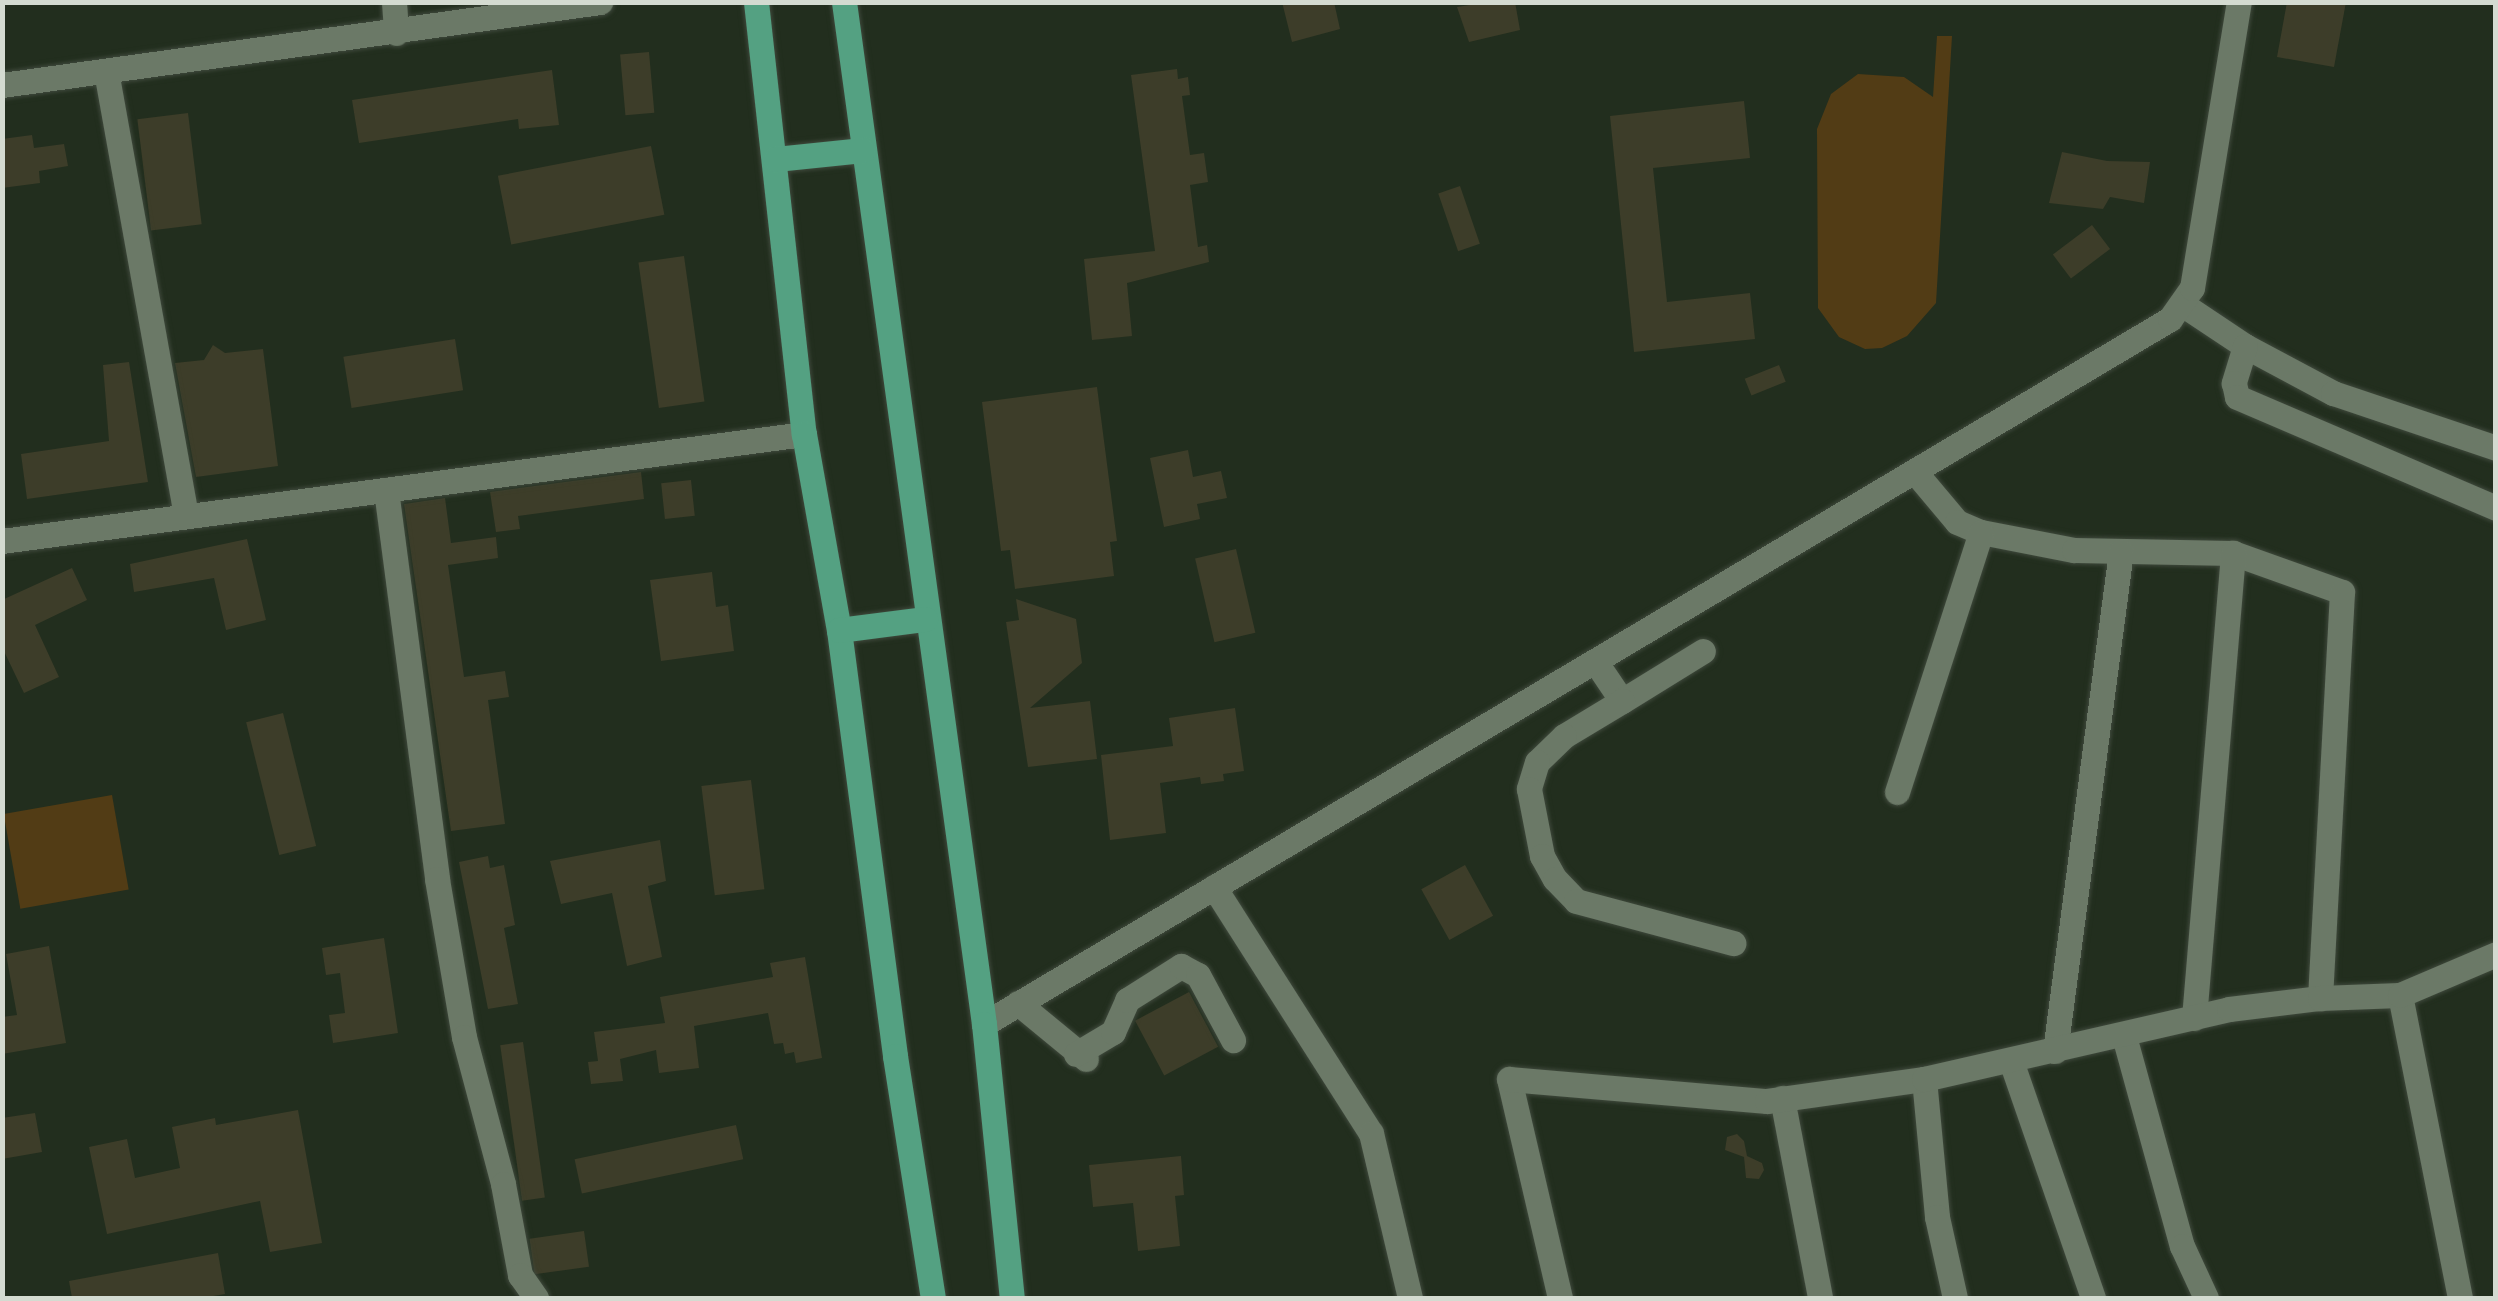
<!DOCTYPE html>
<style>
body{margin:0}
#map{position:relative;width:2498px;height:1301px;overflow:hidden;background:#222e1e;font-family:Lora,serif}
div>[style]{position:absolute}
.green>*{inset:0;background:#523c15;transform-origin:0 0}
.building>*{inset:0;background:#3d3d29;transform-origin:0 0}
.roads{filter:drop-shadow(0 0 2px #3f493c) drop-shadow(0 0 2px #3f493c)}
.minor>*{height:25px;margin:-12.5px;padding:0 12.5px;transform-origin:12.5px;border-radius:12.5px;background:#6b7967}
.major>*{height:25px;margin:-12.5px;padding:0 12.5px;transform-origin:12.5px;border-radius:12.5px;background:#54a182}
span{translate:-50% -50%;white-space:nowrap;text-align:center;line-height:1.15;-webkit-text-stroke:8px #0f140d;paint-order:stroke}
.frame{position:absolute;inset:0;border:5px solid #d4dbd1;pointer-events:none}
</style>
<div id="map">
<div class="green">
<div style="clip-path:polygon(1937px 36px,1952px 36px,1936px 303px,1907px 336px,1882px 348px,1865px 349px,1839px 337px,1818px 308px,1817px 129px,1831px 94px,1858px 74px,1904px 77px,1933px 97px)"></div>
<div style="left:112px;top:795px;width:96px;height:110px;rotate:80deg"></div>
</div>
<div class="building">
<div style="clip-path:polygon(1282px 2px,1334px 2px,1340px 29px,1292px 42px)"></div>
<div style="clip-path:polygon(1489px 2px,1515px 2px,1520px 30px,1469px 42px,1457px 7px)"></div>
<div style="clip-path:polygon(2287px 2px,2346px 2px,2334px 67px,2277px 57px)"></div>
<div style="left:649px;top:52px;width:61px;height:29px;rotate:85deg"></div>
<div style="clip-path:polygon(1177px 69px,1178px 79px,1188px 77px,1190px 95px,1182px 96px,1190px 155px,1204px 153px,1208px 182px,1190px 185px,1198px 247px,1207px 245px,1209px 262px,1127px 283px,1132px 336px,1092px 340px,1084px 259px,1155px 251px,1131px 75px)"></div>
<div style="clip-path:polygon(552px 70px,559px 125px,519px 129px,518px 119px,359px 143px,352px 100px)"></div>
<div style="clip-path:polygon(1744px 101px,1750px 158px,1653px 168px,1667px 302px,1750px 293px,1755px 339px,1634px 352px,1610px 116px)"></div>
<div style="left:188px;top:113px;width:112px;height:51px;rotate:83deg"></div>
<div style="clip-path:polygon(32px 135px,34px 148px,64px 144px,68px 166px,39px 171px,40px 183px,2px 188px,2px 139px)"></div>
<div style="left:651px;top:146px;width:70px;height:156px;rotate:79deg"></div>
<div style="clip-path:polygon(2062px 152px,2107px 161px,2150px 162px,2144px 203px,2110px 197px,2103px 209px,2049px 203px)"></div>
<div style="left:1460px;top:186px;width:61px;height:23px;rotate:71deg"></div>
<div style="left:2092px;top:225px;width:30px;height:49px;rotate:53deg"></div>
<div style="left:684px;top:256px;width:147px;height:46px;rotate:82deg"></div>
<div style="left:455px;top:339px;width:52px;height:113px;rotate:81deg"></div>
<div style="clip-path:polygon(213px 345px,225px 353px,263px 349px,278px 466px,196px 477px,175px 363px,204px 360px)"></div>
<div style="clip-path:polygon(129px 362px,148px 482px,27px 499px,21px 454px,109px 441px,103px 365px)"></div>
<div style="left:1779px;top:365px;width:18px;height:37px;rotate:68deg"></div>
<div style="clip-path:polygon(1097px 387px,1117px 541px,1110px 542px,1114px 576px,1015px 589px,1010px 550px,1001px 551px,982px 402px)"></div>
<div style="clip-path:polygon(1188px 450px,1193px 477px,1221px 471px,1227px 498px,1197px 504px,1200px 519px,1164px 527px,1150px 458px)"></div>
<div style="clip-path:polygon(641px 472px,644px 499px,518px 516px,520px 529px,496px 532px,490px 492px)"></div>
<div style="left:691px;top:480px;width:36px;height:30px;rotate:84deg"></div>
<div style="clip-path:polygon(445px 498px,451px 543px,496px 537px,498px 558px,448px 565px,464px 677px,505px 671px,509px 697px,488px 700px,505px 824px,451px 831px,404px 504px)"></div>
<div style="clip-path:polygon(247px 539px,266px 620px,226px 630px,214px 578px,134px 592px,130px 564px)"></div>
<div style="left:1236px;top:549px;width:86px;height:42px;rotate:77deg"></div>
<div style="clip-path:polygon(72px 568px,87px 600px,35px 625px,59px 677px,24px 693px,2px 647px,2px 600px)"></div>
<div style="clip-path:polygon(712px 572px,716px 607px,728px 605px,734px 651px,661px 661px,650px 580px)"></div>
<div style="clip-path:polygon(1016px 599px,1076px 619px,1082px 663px,1030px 708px,1090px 701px,1097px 759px,1028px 767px,1006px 622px,1019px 620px)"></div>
<div style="clip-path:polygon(1235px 708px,1244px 771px,1223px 774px,1224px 781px,1201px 784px,1200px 777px,1160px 783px,1166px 833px,1110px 840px,1101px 755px,1173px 746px,1169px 718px)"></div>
<div style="left:283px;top:713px;width:137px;height:38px;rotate:76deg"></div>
<div style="left:751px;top:780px;width:110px;height:50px;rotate:83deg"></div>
<div style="clip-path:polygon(660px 840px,666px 881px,648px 886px,662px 957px,627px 966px,612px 893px,561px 904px,550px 861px)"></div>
<div style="clip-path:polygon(488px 856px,490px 868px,504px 865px,515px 925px,504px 928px,518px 1004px,488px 1009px,459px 862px)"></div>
<div style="left:1465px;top:865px;width:58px;height:50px;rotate:61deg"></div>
<div style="clip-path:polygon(384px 938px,398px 1033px,333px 1043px,329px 1015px,345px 1013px,340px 973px,326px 975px,322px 948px)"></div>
<div style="clip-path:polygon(49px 946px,66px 1043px,2px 1054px,2px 1017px,17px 1015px,6px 954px)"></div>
<div style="clip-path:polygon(805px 957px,822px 1058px,796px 1063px,794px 1052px,785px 1054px,783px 1043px,774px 1044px,768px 1013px,694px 1026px,699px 1068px,659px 1073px,656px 1050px,620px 1059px,623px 1081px,591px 1084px,588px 1062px,598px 1061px,594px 1032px,665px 1023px,660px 997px,773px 977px,770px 963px)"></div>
<div style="left:1189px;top:992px;width:62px;height:61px;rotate:62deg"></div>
<div style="left:523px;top:1042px;width:157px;height:23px;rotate:82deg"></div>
<div style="clip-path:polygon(298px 1110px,322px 1243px,270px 1252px,260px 1201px,107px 1234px,89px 1147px,127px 1139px,135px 1178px,180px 1168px,172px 1127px,215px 1118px,216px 1125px)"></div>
<div style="clip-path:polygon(35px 1113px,42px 1152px,2px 1159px,2px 1118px)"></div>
<div style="left:736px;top:1125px;width:35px;height:165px;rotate:78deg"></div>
<div style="clip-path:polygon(1737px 1134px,1744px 1141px,1747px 1156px,1762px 1163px,1764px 1170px,1759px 1179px,1746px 1178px,1744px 1157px,1725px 1150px,1727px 1137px)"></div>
<div style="clip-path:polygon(1181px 1156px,1184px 1195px,1175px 1196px,1180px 1246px,1138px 1251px,1133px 1203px,1093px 1207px,1089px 1165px)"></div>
<div style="left:584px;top:1231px;width:36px;height:55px;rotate:82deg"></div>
<div style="clip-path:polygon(218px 1253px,225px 1294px,202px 1298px,72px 1298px,69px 1281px)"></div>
</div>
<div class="roads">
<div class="minor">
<div style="left:394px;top:2px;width:31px;rotate:86deg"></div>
<div style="left:106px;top:71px;width:452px;rotate:79.8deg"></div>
<div style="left:2px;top:85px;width:604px;rotate:-7.9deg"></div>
<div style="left:2182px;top:304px;width:76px;rotate:33.7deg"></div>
<div style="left:2245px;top:346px;width:100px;rotate:28.1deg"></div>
<div style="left:2333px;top:393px;width:172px;rotate:18.6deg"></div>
<div style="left:2245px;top:346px;width:39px;rotate:107deg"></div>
<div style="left:2234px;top:383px;width:14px;rotate:78deg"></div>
<div style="left:2237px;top:397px;width:282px;rotate:23.2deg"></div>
<div style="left:1915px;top:472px;width:65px;rotate:50deg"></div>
<div style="left:1957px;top:522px;width:26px;rotate:23deg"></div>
<div style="left:1981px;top:532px;width:95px;rotate:11deg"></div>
<div style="left:2074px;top:550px;width:159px;rotate:1.1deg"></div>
<div style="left:2233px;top:553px;width:116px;rotate:19.7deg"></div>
<div style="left:2342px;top:592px;width:407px;rotate:93.1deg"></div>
<div style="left:386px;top:490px;width:392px;rotate:82.5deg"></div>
<div style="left:437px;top:879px;width:160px;rotate:80.3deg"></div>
<div style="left:464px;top:1037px;width:152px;rotate:75.1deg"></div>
<div style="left:503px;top:1184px;width:93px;rotate:79.4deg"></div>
<div style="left:520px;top:1275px;width:28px;rotate:55deg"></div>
<div style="left:2px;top:541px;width:809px;rotate:-7.6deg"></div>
<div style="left:1595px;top:661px;width:48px;rotate:56deg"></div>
<div style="left:1622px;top:701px;width:95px;rotate:-31.7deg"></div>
<div style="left:1622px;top:701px;width:68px;rotate:148.9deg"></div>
<div style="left:1564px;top:736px;width:37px;rotate:136deg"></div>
<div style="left:1537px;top:762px;width:28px;rotate:107deg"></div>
<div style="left:1529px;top:789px;width:68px;rotate:79deg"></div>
<div style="left:1542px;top:856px;width:26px;rotate:61deg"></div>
<div style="left:1555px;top:879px;width:30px;rotate:46deg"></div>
<div style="left:1576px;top:901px;width:163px;rotate:15deg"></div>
<div style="left:1897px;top:792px;width:273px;rotate:-72.1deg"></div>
<div style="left:1214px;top:887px;width:292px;rotate:57.5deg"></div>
<div style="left:1371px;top:1133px;width:170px;rotate:76.7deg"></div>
<div style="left:1018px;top:1003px;width:88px;rotate:39.5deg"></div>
<div style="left:2194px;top:1018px;width:467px;rotate:-85.2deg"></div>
<div style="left:984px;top:1024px;width:1380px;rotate:-30.73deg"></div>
<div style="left:2170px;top:319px;width:38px;rotate:-55deg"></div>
<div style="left:2192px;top:288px;width:290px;rotate:-80.7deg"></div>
<div style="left:2124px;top:1036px;width:218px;rotate:74.6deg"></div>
<div style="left:2182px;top:1246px;width:57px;rotate:65.2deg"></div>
<div style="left:2055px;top:1051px;width:504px;rotate:-82.48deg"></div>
<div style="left:1076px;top:1054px;width:43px;rotate:-30.7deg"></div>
<div style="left:1113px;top:1032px;width:35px;rotate:-66deg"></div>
<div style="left:1127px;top:1000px;width:64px;rotate:-32.2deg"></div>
<div style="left:1181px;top:966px;width:19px;rotate:28deg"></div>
<div style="left:1198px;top:975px;width:74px;rotate:61.7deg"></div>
<div style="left:2011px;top:1061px;width:251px;rotate:70.9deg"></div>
<div style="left:1924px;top:1079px;width:139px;rotate:84.6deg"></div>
<div style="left:1937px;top:1217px;width:83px;rotate:77.5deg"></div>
<div style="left:1782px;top:1098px;width:204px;rotate:79.2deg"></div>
<div style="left:1560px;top:1298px;width:225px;rotate:-103.1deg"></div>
<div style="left:1509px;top:1079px;width:259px;rotate:4.9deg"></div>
<div style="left:1767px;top:1101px;width:159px;rotate:-8deg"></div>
<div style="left:1924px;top:1079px;width:313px;rotate:-12.9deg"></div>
<div style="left:2229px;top:1009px;width:92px;rotate:-6.9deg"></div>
<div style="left:2320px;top:998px;width:80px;rotate:-2.1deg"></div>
<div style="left:2460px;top:1298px;width:309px;rotate:-101.2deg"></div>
<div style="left:2400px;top:995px;width:104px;rotate:-23.1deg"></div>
</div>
<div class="major">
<div style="left:756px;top:2px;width:435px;rotate:83.7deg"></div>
<div style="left:804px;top:434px;width:199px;rotate:79.9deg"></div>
<div style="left:839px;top:630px;width:430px;rotate:82.5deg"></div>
<div style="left:895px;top:1056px;width:245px;rotate:81.1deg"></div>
<div style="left:844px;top:2px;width:1032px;rotate:82.2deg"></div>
<div style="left:984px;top:1024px;width:275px;rotate:84.2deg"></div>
<div style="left:776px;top:159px;width:87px;rotate:-5.9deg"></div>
<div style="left:839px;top:630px;width:87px;rotate:-7.3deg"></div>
</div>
</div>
<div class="frame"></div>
</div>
